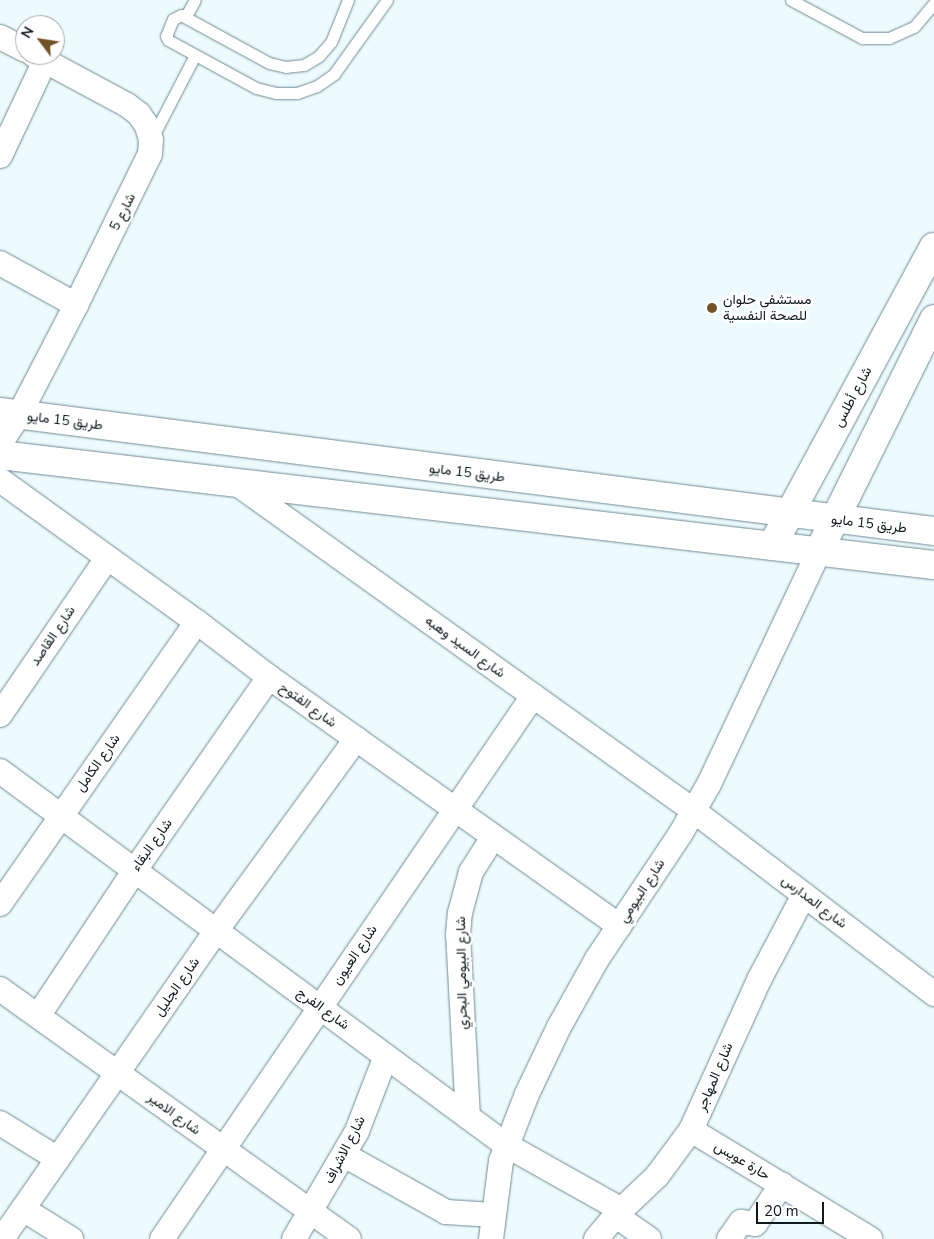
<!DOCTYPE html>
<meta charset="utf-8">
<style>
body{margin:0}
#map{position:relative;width:934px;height:1239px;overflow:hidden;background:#edfafe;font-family:"Nunito Sans",Vazirmatn,sans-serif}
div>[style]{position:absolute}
.roads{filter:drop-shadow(0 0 1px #6f8b94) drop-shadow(0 0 1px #6f8b94)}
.service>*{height:11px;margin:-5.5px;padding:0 5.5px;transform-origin:5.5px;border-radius:5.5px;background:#fff}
.minor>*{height:24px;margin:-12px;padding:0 12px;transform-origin:12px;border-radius:12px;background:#fff}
.tertiary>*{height:28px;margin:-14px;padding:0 14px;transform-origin:14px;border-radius:14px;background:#fff}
.secondary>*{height:28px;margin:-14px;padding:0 14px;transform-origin:14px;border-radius:14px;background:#fff}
.dots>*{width:14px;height:14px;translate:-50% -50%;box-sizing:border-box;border:2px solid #fff;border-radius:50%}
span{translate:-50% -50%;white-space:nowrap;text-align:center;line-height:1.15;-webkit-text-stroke:5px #fff;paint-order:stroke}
.street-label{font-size:14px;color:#0f1a1d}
.poi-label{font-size:14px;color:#0f1a1d}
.left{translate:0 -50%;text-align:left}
.north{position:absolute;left:15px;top:15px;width:50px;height:50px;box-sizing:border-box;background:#fff;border:1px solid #9fa3a5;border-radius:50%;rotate:301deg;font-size:14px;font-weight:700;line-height:20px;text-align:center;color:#0f1a1d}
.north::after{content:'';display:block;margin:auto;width:18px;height:22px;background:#735229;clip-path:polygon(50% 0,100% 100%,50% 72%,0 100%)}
.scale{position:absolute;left:756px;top:1202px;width:68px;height:22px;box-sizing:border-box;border:2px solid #0f1a1d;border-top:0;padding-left:6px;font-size:15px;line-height:18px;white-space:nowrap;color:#0f1a1d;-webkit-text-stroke:4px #fff;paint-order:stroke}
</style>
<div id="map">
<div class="roads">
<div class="service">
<div style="left:348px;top:0;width:45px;rotate:112deg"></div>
<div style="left:331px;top:42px;width:18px;rotate:131deg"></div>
<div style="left:319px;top:56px;width:17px;rotate:149deg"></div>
<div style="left:304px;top:65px;width:18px;rotate:174deg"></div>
<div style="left:286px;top:67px;width:17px;rotate:-167deg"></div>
<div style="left:269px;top:63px;width:100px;rotate:-151.4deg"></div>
<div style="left:181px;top:15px;width:9px;rotate:153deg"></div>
<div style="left:173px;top:19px;width:18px;rotate:112deg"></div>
<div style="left:166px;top:36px;width:4px;rotate:63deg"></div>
<div style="left:168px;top:40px;width:100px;rotate:28.6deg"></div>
<div style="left:256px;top:88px;width:21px;rotate:14deg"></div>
<div style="left:276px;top:93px;width:21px"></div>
<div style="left:297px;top:93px;width:21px;rotate:-19deg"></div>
<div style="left:317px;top:86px;width:21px;rotate:-35deg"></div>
<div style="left:334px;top:74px;width:91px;rotate:-54.4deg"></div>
<div style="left:791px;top:0;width:81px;rotate:28.2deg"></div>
<div style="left:862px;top:38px;width:27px"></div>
<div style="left:889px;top:38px;width:27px;rotate:-24deg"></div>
<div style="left:914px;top:27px;width:31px;rotate:-50deg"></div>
<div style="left:186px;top:16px;width:18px;rotate:-61deg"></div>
<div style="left:152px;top:138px;width:93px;rotate:-62.6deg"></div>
</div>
<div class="minor">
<div style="left:0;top:37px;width:28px;rotate:27deg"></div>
<div style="left:0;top:156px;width:105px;rotate:-64.7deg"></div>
<div style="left:0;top:263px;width:87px;rotate:28.9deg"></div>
<div style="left:0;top:444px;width:35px;rotate:-57deg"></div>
<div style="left:19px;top:415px;width:124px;rotate:-62.6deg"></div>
<div style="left:76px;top:305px;width:168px;rotate:-63.9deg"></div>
<div style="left:150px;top:154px;width:14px;rotate:-86deg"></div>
<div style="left:151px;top:140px;width:15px;rotate:-106deg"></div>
<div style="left:147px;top:126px;width:14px;rotate:-124deg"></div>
<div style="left:139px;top:114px;width:15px;rotate:-143deg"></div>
<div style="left:127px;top:105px;width:106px;rotate:-151.7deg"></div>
<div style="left:0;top:480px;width:243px;rotate:35.8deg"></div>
<div style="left:197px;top:622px;width:91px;rotate:37.4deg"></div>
<div style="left:269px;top:677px;width:430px;rotate:35.4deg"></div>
<div style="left:236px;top:483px;width:563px;rotate:35.61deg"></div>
<div style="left:694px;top:811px;width:302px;rotate:37.3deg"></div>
<div style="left:0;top:715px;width:190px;rotate:-55.7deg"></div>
<div style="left:0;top:771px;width:629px;rotate:36.47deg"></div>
<div style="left:506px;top:1145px;width:120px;rotate:29.3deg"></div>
<div style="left:611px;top:1204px;width:19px;rotate:55deg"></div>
<div style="left:622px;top:1220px;width:33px;rotate:35deg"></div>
<div style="left:0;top:904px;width:344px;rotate:-55.1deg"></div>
<div style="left:0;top:989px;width:429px;rotate:35.6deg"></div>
<div style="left:38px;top:1016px;width:175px;rotate:-56.4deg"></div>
<div style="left:135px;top:870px;width:235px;rotate:-55.2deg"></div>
<div style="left:468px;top:1117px;width:183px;rotate:-93.1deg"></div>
<div style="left:458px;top:934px;width:21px;rotate:-85deg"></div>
<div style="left:460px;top:913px;width:42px;rotate:-75deg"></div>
<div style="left:471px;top:872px;width:41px;rotate:-57.8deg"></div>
<div style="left:0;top:1123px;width:68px;rotate:31.8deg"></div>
<div style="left:691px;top:1130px;width:210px;rotate:31.3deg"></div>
<div style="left:344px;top:1155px;width:117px;rotate:29.2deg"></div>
<div style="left:446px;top:1212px;width:48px;rotate:3.6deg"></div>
<div style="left:23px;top:1209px;width:57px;rotate:32deg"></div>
<div style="left:2px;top:1239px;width:375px;rotate:-55.2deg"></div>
<div style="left:216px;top:931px;width:238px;rotate:-53.9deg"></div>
<div style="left:162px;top:1239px;width:658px;rotate:-55.66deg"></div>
<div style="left:294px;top:1239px;width:125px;rotate:-59.7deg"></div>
<div style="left:357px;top:1131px;width:80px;rotate:-68.9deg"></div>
<div style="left:491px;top:1239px;width:79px;rotate:-82.7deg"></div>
<div style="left:501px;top:1161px;width:72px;rotate:-68.8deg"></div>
<div style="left:527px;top:1094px;width:74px;rotate:-64.5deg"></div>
<div style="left:559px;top:1027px;width:78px;rotate:-60.8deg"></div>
<div style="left:597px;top:959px;width:151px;rotate:-56.3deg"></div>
<div style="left:681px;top:833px;width:56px;rotate:-60.3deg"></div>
<div style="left:709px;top:784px;width:258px;rotate:-64.7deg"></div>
<div style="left:596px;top:1239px;width:33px;rotate:-50deg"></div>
<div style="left:617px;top:1214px;width:55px;rotate:-43.5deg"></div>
<div style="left:657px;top:1176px;width:57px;rotate:-53.5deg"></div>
<div style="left:691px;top:1130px;width:167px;rotate:-65.6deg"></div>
<div style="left:760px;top:978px;width:94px;rotate:-62.1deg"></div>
<div style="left:729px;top:1239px;width:21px;rotate:-55deg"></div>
<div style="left:741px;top:1222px;width:14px;rotate:8deg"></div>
<div style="left:755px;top:1224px;width:48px;rotate:-56deg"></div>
</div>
<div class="tertiary">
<div style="left:772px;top:546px;width:340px;rotate:-61.6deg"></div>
<div style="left:819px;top:551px;width:259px;rotate:-63.6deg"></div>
</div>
<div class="secondary">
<div style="left:0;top:412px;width:942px;rotate:7.26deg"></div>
<div style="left:0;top:455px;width:940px;rotate:6.72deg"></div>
</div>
</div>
<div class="dots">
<div style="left:712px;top:308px;background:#735229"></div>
</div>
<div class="street-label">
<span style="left:123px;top:212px;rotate:-63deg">شارع 5</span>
<span style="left:853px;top:397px;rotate:-62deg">شارع أطلس</span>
<span style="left:65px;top:421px;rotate:7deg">طريق 15 مايو</span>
<span style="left:467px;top:473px;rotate:7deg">طريق 15 مايو</span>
<span style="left:869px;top:524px;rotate:7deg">طريق 15 مايو</span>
<span style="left:53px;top:636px;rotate:-56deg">شارع القاصد</span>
<span style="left:465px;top:647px;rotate:36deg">شارع السيد وهبه</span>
<span style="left:308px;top:705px;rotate:36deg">شارع الفتوح</span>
<span style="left:98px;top:763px;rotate:-55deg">شارع الكامل</span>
<span style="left:152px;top:845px;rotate:-55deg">شارع البقاء</span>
<span style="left:642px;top:891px;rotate:-57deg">شارع البيومي</span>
<span style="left:814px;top:902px;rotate:37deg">شارع المدارس</span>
<span style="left:355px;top:955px;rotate:-56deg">شارع العيون</span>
<span style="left:462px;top:973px;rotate:-91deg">شارع البيومي البحري</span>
<span style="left:177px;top:987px;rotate:-55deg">شارع الجليل</span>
<span style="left:323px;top:1009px;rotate:36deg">شارع الفرج</span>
<span style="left:715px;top:1077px;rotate:-67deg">شارع المهاجر</span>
<span style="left:174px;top:1114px;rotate:36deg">شارع الامير</span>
<span style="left:345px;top:1150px;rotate:-63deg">شارع الاشراف</span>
<span style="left:742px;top:1161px;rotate:31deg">حارة عويس</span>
</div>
<div class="poi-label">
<span class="left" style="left:723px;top:308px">مستشفي حلوان<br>للصحة النفسية</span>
</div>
<div class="north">N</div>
<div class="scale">20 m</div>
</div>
